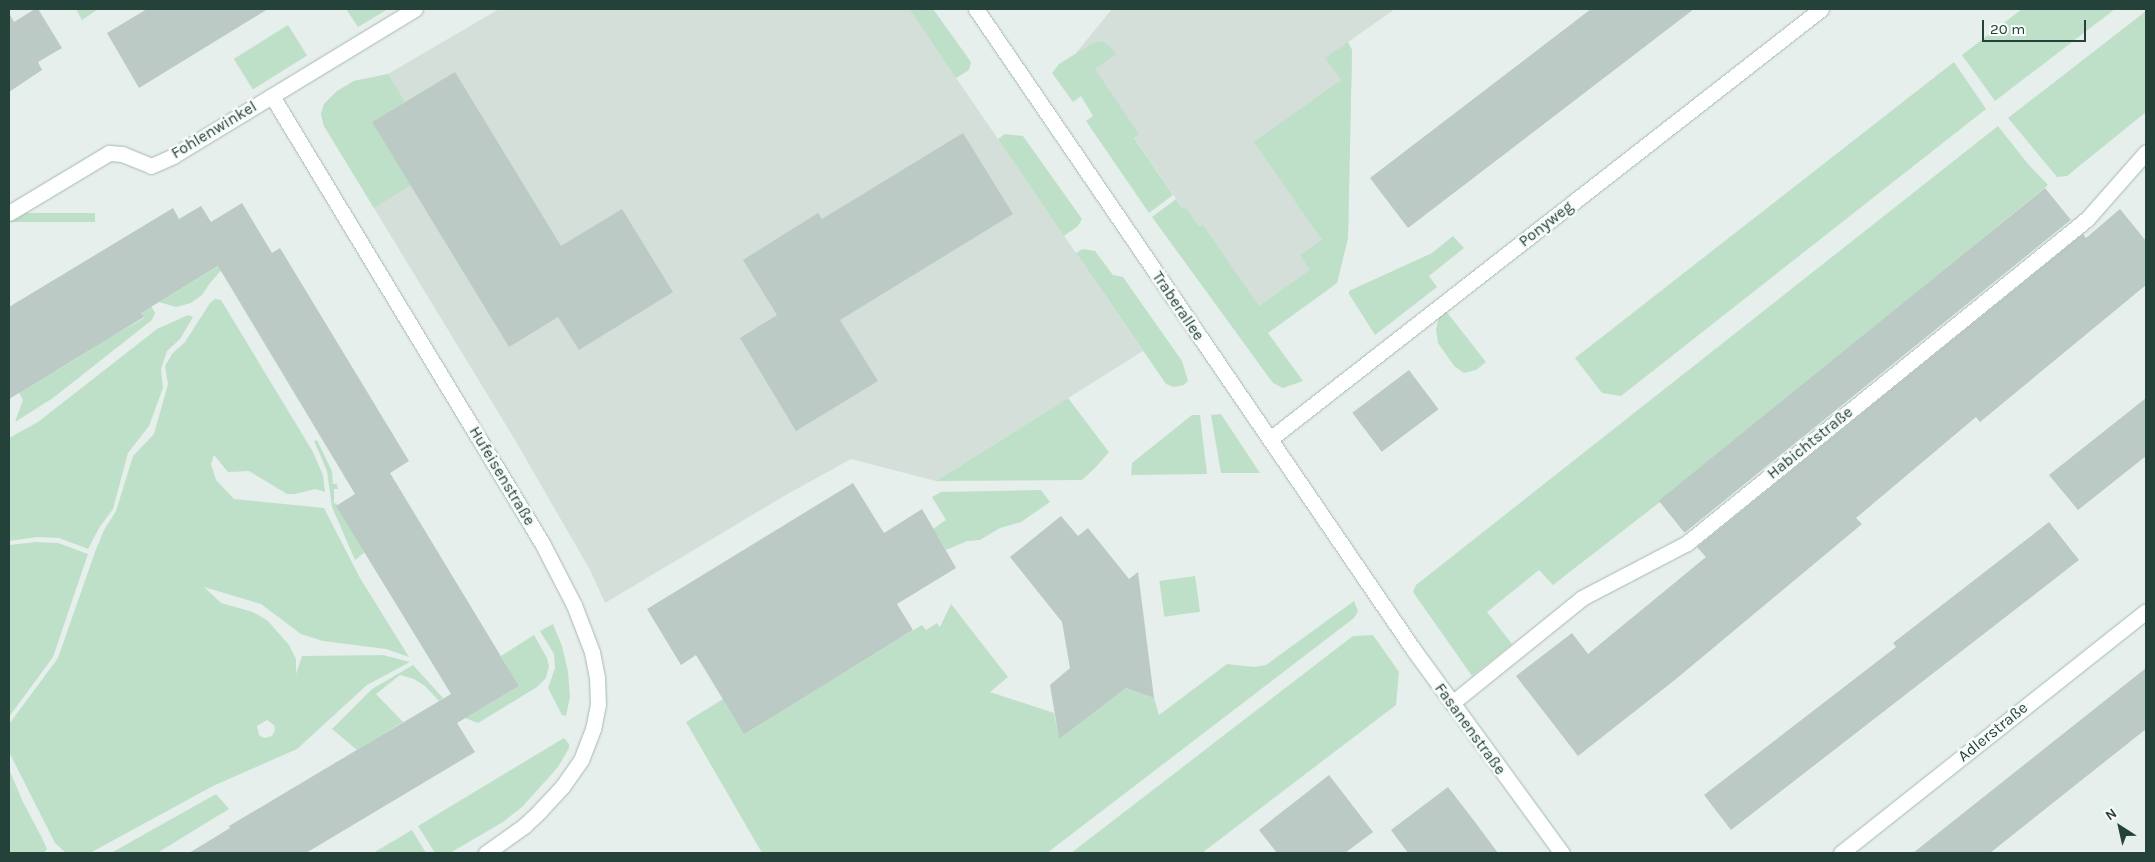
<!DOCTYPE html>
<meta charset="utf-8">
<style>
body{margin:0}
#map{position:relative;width:2155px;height:862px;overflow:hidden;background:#e6efeb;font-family:Karla,sans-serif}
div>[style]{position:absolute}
.built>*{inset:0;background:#d4dfda}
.green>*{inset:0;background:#bfe0c8;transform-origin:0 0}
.building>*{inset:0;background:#bbcac4;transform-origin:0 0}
.roads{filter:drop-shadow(0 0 1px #a8b8b2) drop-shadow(0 0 1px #a8b8b2)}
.street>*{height:15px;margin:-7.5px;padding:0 7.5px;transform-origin:7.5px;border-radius:7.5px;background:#fff}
span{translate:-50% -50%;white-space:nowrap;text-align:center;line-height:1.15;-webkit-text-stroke:5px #f7fbf9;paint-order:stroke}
.street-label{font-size:16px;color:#24423a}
.frame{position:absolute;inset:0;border:10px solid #24423a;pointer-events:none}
.north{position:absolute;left:2095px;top:802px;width:50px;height:50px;-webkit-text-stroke:4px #f7fbf9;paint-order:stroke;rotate:325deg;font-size:14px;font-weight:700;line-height:20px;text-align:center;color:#24423a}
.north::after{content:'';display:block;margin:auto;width:18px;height:22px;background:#24423a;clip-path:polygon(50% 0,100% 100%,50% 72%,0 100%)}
.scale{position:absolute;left:1982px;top:20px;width:104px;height:22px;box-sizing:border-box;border:2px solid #24423a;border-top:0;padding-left:6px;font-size:15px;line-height:18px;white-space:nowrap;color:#24423a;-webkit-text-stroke:4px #f7fbf9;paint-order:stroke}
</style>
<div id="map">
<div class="built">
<div style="clip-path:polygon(499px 9px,909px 9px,1143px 351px,936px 481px,851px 459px,784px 496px,605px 603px,590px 570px,515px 440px,324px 126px,321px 114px,324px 104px,337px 91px,354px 81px,388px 74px)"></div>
<div style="clip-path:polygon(1112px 9px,1395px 9px,1348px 42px,1352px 50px,1348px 238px,1337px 283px,1268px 333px,1076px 53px)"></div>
</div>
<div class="green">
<div style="clip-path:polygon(76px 9px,98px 9px,82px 20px)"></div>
<div style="clip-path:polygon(346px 9px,388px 9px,358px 27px)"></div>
<div style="clip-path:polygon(909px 9px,933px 9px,971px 62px,969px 70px,956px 78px)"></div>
<div style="clip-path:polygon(2022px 9px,2115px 9px,1995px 101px,1962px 55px)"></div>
<div style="clip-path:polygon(2146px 11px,2146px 112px,2067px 176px,2057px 177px,2008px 118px)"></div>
<div style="left:288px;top:25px;width:36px;height:64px;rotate:58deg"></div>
<div style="clip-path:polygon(1099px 41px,1107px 44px,1116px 54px,1095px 69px,1139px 134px,1134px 138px,1173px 195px,1149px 213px,1086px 121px,1093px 116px,1081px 96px,1073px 102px,1052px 73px,1059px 64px,1091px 44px)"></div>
<div style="clip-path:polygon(1348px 42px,1352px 50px,1348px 238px,1337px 283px,1268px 333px,1303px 381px,1283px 388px,1273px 383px,1152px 217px,1176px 199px,1181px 207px,1187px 209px,1199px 227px,1203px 225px,1259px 306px,1310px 270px,1300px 255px,1322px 240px,1254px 142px,1341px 80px,1325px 58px)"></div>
<div style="clip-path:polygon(1954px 62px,1986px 109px,1621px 396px,1602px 393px,1575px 358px)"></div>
<div style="clip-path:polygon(388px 74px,405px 102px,372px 122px,411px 185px,374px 208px,324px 126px,321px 114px,324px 104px,337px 91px,354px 81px)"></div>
<div style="clip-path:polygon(1998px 126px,2028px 164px,2048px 185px,1660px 502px,1553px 585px,1539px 570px,1487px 612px,1512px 644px,1472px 676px,1413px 592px,1416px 585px)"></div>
<div style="clip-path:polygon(1005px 134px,1023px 136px,1082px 219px,1078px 226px,1064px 236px,998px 139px)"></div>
<div style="left:95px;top:213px;width:9px;height:100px;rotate:90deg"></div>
<div style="clip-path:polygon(1453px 236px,1464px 248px,1429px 276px,1437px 287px,1375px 335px,1349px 294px,1349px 291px,1432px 253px)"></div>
<div style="clip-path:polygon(1083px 249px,1095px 251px,1113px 275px,1123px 277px,1182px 361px,1188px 381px,1184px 385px,1174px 387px,1166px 384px,1076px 253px)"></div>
<div style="clip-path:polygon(232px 258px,210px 283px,202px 295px,191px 303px,176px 307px,159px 302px)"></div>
<div style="clip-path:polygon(evenodd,215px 299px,221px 300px,313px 452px,323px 475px,325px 492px,315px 489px,295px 494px,287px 494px,249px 471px,228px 472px,214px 455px,211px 464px,216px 480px,234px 499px,324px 508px,360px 578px,409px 657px,386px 649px,323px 641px,301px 634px,261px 604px,204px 587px,221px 603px,253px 612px,268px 621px,289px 645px,296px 659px,296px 674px,302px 656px,383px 655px,410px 662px,367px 685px,297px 749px,213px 786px,90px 853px,66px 853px,55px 843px,9px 752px,9px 724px,58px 658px,95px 552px,104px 530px,116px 511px,133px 456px,154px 434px,168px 384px,165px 366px,172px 354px,185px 342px,210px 303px,215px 299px,267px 720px,274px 725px,275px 730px,272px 736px,264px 738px,259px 735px,257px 726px,267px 720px)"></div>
<div style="clip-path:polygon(151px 306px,155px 313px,152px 320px,53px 398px,15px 422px,23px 400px,16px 387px,57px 370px,90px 350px,86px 344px,109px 338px,144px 318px,141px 312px)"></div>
<div style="clip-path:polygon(1446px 311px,1486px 362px,1476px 370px,1464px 373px,1454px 366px,1438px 343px,1436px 329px,1439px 317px)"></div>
<div style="clip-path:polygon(188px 315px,193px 317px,180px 339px,167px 351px,161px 369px,163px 388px,149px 426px,128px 453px,113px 509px,99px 528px,88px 549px,59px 538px,37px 537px,9px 541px,9px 438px,38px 422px,157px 329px)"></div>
<div style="clip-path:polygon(1068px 398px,1109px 452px,1095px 468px,1082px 480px,936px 481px)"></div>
<div style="clip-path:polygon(1221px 414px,1260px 473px,1221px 473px,1211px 415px)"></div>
<div style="clip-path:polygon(1192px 415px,1200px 415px,1207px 474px,1131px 475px,1132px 463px)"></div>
<div style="clip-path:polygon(317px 440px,332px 471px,333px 484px,337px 484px,338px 489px,334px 489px,334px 504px,336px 503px,365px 552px,355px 560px,332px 507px,327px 471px,314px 441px)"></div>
<div style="clip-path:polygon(1041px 490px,1050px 502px,1021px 522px,1000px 528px,980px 540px,967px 541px,946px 550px,933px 529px,946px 520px,932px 497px,941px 492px)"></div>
<div style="clip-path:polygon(36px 542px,58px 543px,88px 554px,53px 657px,9px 717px,9px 545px)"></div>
<div style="left:1195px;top:576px;width:36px;height:36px;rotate:82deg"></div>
<div style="clip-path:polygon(1354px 601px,1358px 611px,1354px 618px,1047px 853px,762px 853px,686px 722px,723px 699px,744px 733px,922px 625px,926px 630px,937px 623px,940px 627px,951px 604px,1008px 677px,990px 692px,1054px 713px,1059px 738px,1126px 688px,1154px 698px,1159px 715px,1227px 664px,1254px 667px,1266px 665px)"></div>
<div style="clip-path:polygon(553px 624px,562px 646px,568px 672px,570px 697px,566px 716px,562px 715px,548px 688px,555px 668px,554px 654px,540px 631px)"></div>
<div style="clip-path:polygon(534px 635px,547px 658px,549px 666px,546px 678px,537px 687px,478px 723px,465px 718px,519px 686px,501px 656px)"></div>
<div style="clip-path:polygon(1373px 635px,1399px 672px,1396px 705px,1202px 853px,1071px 853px,1353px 636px)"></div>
<div style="clip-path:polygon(413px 665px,443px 698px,439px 701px,425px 686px,414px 679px,400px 675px,376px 694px,403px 722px,357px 750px,332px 729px,372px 689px)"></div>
<div style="clip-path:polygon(564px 738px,569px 744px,569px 748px,558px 767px,522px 807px,503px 822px,450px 853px,435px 853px,418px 826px)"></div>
<div style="clip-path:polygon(9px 769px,23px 802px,42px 838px,47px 849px,44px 853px,9px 853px)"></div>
<div style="clip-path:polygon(216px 794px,229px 809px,157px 853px,111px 853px)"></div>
<div style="clip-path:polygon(412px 830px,426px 853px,373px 853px)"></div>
</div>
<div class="building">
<div style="clip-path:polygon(35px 9px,38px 9px,62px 48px,38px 62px,42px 70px,9px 92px,9px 13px,14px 22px)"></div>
<div style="clip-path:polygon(147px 9px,268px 9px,139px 88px,107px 33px)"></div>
<div style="clip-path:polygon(1591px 9px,1694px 9px,1408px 228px,1370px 178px)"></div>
<div style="clip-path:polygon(455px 72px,561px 246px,622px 209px,673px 292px,579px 350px,558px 317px,509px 347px,372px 122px)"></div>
<div style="clip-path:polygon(963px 133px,1013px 214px,840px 320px,878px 381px,796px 431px,740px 338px,777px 315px,743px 260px,818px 213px,822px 219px)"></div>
<div style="left:2045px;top:188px;width:41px;height:497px;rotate:51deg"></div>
<div style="clip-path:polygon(242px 203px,272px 253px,280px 248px,409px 461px,390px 473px,519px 686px,457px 723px,475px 752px,306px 853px,189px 853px,230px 828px,229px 826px,451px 694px,336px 506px,355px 494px,218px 266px,141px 313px,144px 317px,9px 399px,9px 307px,173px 208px,179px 219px,201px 206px,211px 222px)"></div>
<div style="clip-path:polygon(2120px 209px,2146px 241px,2146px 285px,1980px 422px,1976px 417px,1856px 518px,1862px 524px,1676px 679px,1578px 756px,1516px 676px,1572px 633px,1588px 654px,1706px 557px,1697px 547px,2083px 234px,2086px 238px)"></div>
<div style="left:1409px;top:370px;width:49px;height:71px;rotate:53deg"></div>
<div style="clip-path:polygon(2146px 398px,2146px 456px,2078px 510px,2049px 475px)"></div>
<div style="clip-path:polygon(853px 483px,884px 533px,922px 509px,956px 568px,897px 604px,913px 630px,744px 734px,696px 655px,681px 665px,647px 609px)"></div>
<div style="clip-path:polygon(1061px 516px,1078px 536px,1088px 528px,1129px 579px,1138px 572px,1154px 698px,1126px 688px,1059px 739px,1050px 685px,1070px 668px,1062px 622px,1010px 557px)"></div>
<div style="clip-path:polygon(2049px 522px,2079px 560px,1731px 830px,1704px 795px,1896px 647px,1893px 643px)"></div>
<div style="clip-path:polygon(2146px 668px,2146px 729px,1990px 853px,1913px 853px)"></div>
<div style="clip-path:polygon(1329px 775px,1373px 832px,1345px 853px,1277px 853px,1259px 830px)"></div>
<div style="clip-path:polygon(1448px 787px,1475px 822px,1498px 853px,1408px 853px,1391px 830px)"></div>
</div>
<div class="roads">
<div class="street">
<div style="left:976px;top:9px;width:775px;rotate:55.67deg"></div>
<div style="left:1413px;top:649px;width:253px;rotate:53.9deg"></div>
<div style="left:272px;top:96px;width:522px;rotate:58.87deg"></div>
<div style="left:542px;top:543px;width:70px;rotate:62.7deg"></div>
<div style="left:574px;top:605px;width:50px;rotate:69deg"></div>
<div style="left:592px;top:652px;width:25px;rotate:79deg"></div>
<div style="left:597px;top:677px;width:27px;rotate:88deg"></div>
<div style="left:598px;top:704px;width:25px;rotate:101deg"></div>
<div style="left:593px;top:729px;width:33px;rotate:111deg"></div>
<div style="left:581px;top:760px;width:33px;rotate:125deg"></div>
<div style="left:562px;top:787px;width:33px;rotate:133deg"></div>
<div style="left:540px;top:811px;width:22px;rotate:137deg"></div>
<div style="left:524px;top:826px;width:47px;rotate:144.6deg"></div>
<div style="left:9px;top:213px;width:117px;rotate:-31deg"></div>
<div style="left:109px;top:153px;width:13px;rotate:4deg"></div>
<div style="left:122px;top:154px;width:31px;rotate:22deg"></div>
<div style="left:151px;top:166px;width:24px;rotate:-24deg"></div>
<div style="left:173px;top:156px;width:283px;rotate:-31.3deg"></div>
<div style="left:1270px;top:439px;width:699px;rotate:-37.97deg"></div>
<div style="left:1452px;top:703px;width:167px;rotate:-38.9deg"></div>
<div style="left:1582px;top:598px;width:119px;rotate:-27.6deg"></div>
<div style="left:1687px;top:543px;width:515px;rotate:-39.01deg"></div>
<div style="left:2087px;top:219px;width:89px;rotate:-48.6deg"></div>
<div style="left:1841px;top:853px;width:389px;rotate:-38.4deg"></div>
</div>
</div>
<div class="street-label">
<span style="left:214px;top:130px;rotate:-31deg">Fohlenwinkel</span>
<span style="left:1546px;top:224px;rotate:-38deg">Ponyweg</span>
<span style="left:1178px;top:306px;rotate:56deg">Traberallee</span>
<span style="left:1810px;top:443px;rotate:-39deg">Habichtstraße</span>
<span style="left:502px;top:476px;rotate:59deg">Hufeisenstraße</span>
<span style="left:1470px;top:729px;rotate:54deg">Fasanenstraße</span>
<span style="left:1993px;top:732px;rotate:-39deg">Adlerstraße</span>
</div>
<div class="frame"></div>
<div class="north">N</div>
<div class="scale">20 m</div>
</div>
